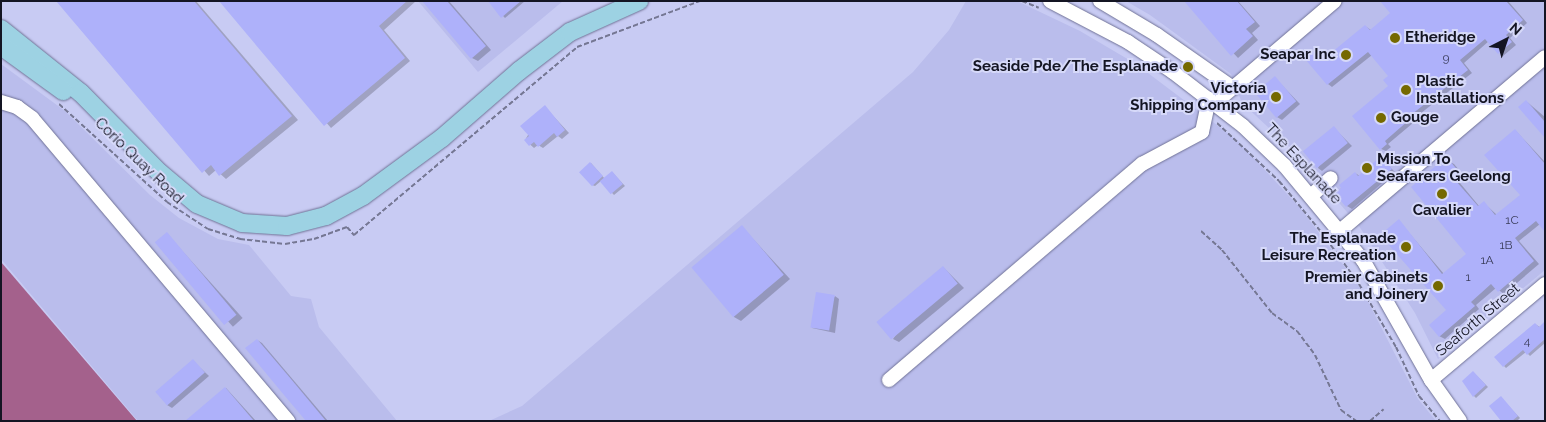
<!DOCTYPE html>
<style>
body{margin:0}
#map{position:relative;width:1546px;height:422px;overflow:hidden;background:#c8cbf3;font-family:Raleway,sans-serif}
div>[style]{position:absolute}
.built>*{inset:0;background:#babdec}
.water>*{inset:0;background:#a4618c}
.shadow>*{inset:0;background:#0003;transform-origin:0 0}
.building>*{inset:0;background:#aeb1fa;transform-origin:0 0}
.path>*{height:2px;margin-top:-1px;transform-origin:0;background:repeating-linear-gradient(90deg,#757793 0 5px,transparent 0 7.5px)}
.roads{filter:drop-shadow(0 0 1px #707296) drop-shadow(0 0 1px #707296)}
.minor>*{height:14px;margin:-7px;padding:0 7px;transform-origin:7px;border-radius:7px;background:#fff}
.major>*{height:18px;margin:-9px;padding:0 9px;transform-origin:9px;border-radius:9px;background:#9dd2e3}
.dots>*{width:14px;height:14px;translate:-50% -50%;box-sizing:border-box;border:2px solid #d6d9f9;border-radius:50%}
span{translate:-50% -50%;white-space:nowrap;text-align:center;line-height:1.15;-webkit-text-stroke:4px #d6d9f9;paint-order:stroke}
.number-label{font-size:12px;color:#3a3c59}
.number-label span{-webkit-text-stroke-width:0}
.poi-label{font-size:15px;color:#141523;font-weight:700}
.left{translate:0 -50%;text-align:left}
.right{translate:-100% -50%;text-align:right}
.street-label{font-size:15px;color:#141523}
.frame{position:absolute;inset:0;border:2px solid #141523;pointer-events:none}
.north{position:absolute;left:1481px;top:15px;width:50px;height:50px;-webkit-text-stroke:4px #d6d9f9;paint-order:stroke;rotate:41deg;font-size:14px;font-weight:700;line-height:20px;text-align:center;color:#141523}
.north::after{content:'';display:block;margin:auto;width:18px;height:22px;background:#141523;clip-path:polygon(50% 0,100% 100%,50% 72%,0 100%)}
</style>
<div id="map">
<div class="built">
<div style="clip-path:polygon(418px 1px,563px 1px,478px 72px)"></div>
<div style="clip-path:polygon(966px 1px,1017px 1px,1080px 31px,1136px 64px,1238px 141px,1301px 209px,1362px 290px,1418px 399px,1436px 421px,489px 421px,522px 406px,913px 72px,949px 30px)"></div>
<div style="clip-path:polygon(1126px 1px,1545px 1px,1545px 270px,1438px 359px,1415px 313px,1359px 226px,1296px 153px,1242px 103px,1231px 74px,1150px 15px)"></div>
<div style="clip-path:polygon(1px 64px,65px 111px,150px 195px,179px 218px,218px 239px,249px 245px,291px 296px,311px 299px,319px 327px,397px 421px,138px 421px,1px 259px)"></div>
</div>
<div class="water">
<div style="clip-path:polygon(1px 262px,137px 421px,1px 421px)"></div>
</div>
<div class="shadow">
<div style="clip-path:polygon(58px 1px,196px 1px,298px 120px,226px 179px,216px 170px,209px 176px)"></div>
<div style="clip-path:polygon(221px 1px,416px 1px,384px 30px,410px 61px,331px 128px)"></div>
<div style="clip-path:polygon(423px 1px,449px 1px,491px 50px,478px 61px,472px 58px)"></div>
<div style="clip-path:polygon(489px 1px,525px 1px,505px 18px)"></div>
<div style="clip-path:polygon(1185px 1px,1238px 1px,1260px 26px,1252px 33px,1258px 40px,1238px 58px)"></div>
<div style="clip-path:polygon(1382px 1px,1508px 1px,1527px 23px,1510px 38px,1516px 45px,1503px 56px,1489px 41px,1464px 63px,1472px 73px,1411px 121px,1413px 123px,1388px 144px,1391px 147px,1386px 151px,1381px 149px,1390px 76px,1372px 55px,1332px 87px,1328px 84px,1319px 49px,1328px 57px,1365px 26px,1371px 30px,1392px 13px)"></div>
<div style="clip-path:polygon(1275px 78px,1300px 104px,1282px 120px,1277px 117px)"></div>
<div style="clip-path:polygon(1526px 101px,1545px 117px,1545px 136px)"></div>
<div style="clip-path:polygon(545px 107px,569px 133px,562px 139px,558px 136px,543px 148px,538px 145px,534px 148px,525px 140px)"></div>
<div style="clip-path:polygon(1334px 128px,1352px 146px,1322px 171px,1318px 168px)"></div>
<div style="clip-path:polygon(1515px 130px,1545px 162px,1545px 230px,1540px 224px,1519px 241px,1539px 264px,1504px 294px,1496px 288px,1476px 305px,1479px 309px,1445px 339px,1439px 336px,1448px 311px,1399px 221px,1444px 274px,1468px 254px,1443px 165px,1448px 161px,1454px 164px,1466px 178px,1460px 183px,1479px 206px,1484px 203px,1497px 215px,1521px 195px)"></div>
<div style="clip-path:polygon(1381px 158px,1395px 172px,1352px 209px,1347px 206px,1336px 194px,1355px 173px,1360px 176px)"></div>
<div style="clip-path:polygon(591px 163px,605px 179px,613px 173px,625px 186px,614px 195px,601px 181px,595px 186px,592px 185px)"></div>
<div style="clip-path:polygon(742px 227px,790px 279px,741px 321px,734px 317px)"></div>
<div style="left:167px;top:234px;width:113px;height:13px;rotate:48deg"></div>
<div style="clip-path:polygon(943px 267px,964px 288px,899px 342px,893px 339px)"></div>
<div style="clip-path:polygon(835px 296px,839px 299px,835px 333px,812px 328px)"></div>
<div style="clip-path:polygon(1535px 324px,1540px 327px,1545px 324px,1545px 343px,1530px 356px,1526px 352px,1506px 368px,1504px 366px)"></div>
<div style="clip-path:polygon(257px 340px,262px 343px,328px 421px,307px 421px)"></div>
<div style="clip-path:polygon(193px 361px,209px 376px,172px 408px,167px 405px)"></div>
<div style="clip-path:polygon(1473px 372px,1488px 387px,1476px 398px,1474px 396px)"></div>
<div style="clip-path:polygon(226px 388px,256px 421px,187px 421px)"></div>
<div style="clip-path:polygon(1501px 398px,1520px 418px,1517px 421px,1503px 421px)"></div>
</div>
<div class="building">
<div style="clip-path:polygon(56px 1px,194px 1px,292px 116px,219px 176px,211px 165px,202px 173px)"></div>
<div style="clip-path:polygon(219px 1px,407px 1px,379px 26px,405px 58px,324px 126px)"></div>
<div style="clip-path:polygon(422px 1px,447px 1px,486px 46px,471px 59px)"></div>
<div style="clip-path:polygon(488px 1px,521px 1px,501px 18px)"></div>
<div style="clip-path:polygon(1184px 1px,1237px 1px,1255px 22px,1246px 29px,1253px 36px,1231px 56px)"></div>
<div style="clip-path:polygon(1380px 1px,1506px 1px,1523px 20px,1506px 35px,1512px 42px,1498px 54px,1485px 39px,1460px 60px,1468px 70px,1407px 118px,1409px 120px,1385px 141px,1387px 144px,1380px 150px,1352px 116px,1388px 86px,1383px 80px,1388px 76px,1368px 52px,1327px 85px,1305px 59px,1318px 48px,1326px 57px,1365px 25px,1370px 30px,1390px 13px)"></div>
<div style="left:1275px;top:76px;width:33px;height:26px;rotate:50deg"></div>
<div style="clip-path:polygon(1526px 100px,1545px 122px,1545px 138px,1518px 107px)"></div>
<div style="clip-path:polygon(545px 105px,565px 130px,557px 137px,554px 133px,538px 147px,534px 142px,529px 146px,524px 140px,529px 136px,520px 126px)"></div>
<div style="left:1334px;top:126px;width:22px;height:40px;rotate:51deg"></div>
<div style="clip-path:polygon(1515px 129px,1545px 164px,1545px 232px,1536px 221px,1515px 238px,1534px 261px,1498px 292px,1491px 284px,1471px 302px,1475px 306px,1439px 337px,1429px 325px,1446px 310px,1380px 235px,1399px 219px,1442px 274px,1466px 254px,1411px 187px,1440px 162px,1442px 165px,1448px 159px,1462px 175px,1455px 180px,1478px 206px,1484px 201px,1495px 215px,1520px 195px,1484px 155px)"></div>
<div style="clip-path:polygon(1381px 156px,1392px 169px,1346px 207px,1335px 194px,1341px 188px,1339px 185px,1355px 172px,1358px 176px)"></div>
<div style="left:590px;top:162px;width:19px;height:15px;rotate:47deg"></div>
<div style="left:612px;top:171px;width:17px;height:16px;rotate:50deg"></div>
<div style="left:742px;top:225px;width:65px;height:66px;rotate:50deg"></div>
<div style="left:167px;top:232px;width:108px;height:16px;rotate:50deg"></div>
<div style="left:943px;top:266px;width:23px;height:87px;rotate:50deg"></div>
<div style="left:816px;top:292px;width:19px;height:36px;rotate:9deg"></div>
<div style="clip-path:polygon(1545px 321px,1545px 339px,1527px 355px,1523px 350px,1503px 367px,1494px 357px,1535px 323px,1539px 327px)"></div>
<div style="clip-path:polygon(257px 339px,291px 379px,326px 421px,306px 421px,284px 395px,245px 348px)"></div>
<div style="left:193px;top:359px;width:18px;height:50px;rotate:49deg"></div>
<div style="clip-path:polygon(1473px 371px,1486px 385px,1473px 397px,1462px 381px)"></div>
<div style="clip-path:polygon(225px 387px,254px 421px,185px 421px)"></div>
<div style="clip-path:polygon(1501px 396px,1518px 416px,1512px 421px,1501px 421px,1489px 406px)"></div>
</div>
<div class="path">
<div style="left:1022px;top:1px;width:18px;rotate:22deg"></div>
<div style="left:59px;top:104px;width:146px;rotate:42.2deg"></div>
<div style="left:167px;top:202px;width:49px;rotate:33.4deg"></div>
<div style="left:208px;top:229px;width:34px;rotate:17deg"></div>
<div style="left:240px;top:239px;width:45px;rotate:6.3deg"></div>
<div style="left:285px;top:244px;width:29px;rotate:-10deg"></div>
<div style="left:314px;top:239px;width:35px;rotate:-20deg"></div>
<div style="left:347px;top:227px;width:11px;rotate:49deg"></div>
<div style="left:354px;top:235px;width:292px;rotate:-40.1deg"></div>
<div style="left:577px;top:47px;width:131px;rotate:-20.5deg"></div>
<div style="left:1217px;top:123px;width:85px;rotate:43.1deg"></div>
<div style="left:1279px;top:181px;width:67px;rotate:50.4deg"></div>
<div style="left:1322px;top:233px;width:63px;rotate:54deg"></div>
<div style="left:1359px;top:284px;width:73px;rotate:59.6deg"></div>
<div style="left:1396px;top:347px;width:54px;rotate:64.9deg"></div>
<div style="left:1419px;top:396px;width:33px;rotate:50deg"></div>
<div style="left:1201px;top:231px;width:28px;rotate:42deg"></div>
<div style="left:1222px;top:250px;width:80px;rotate:51.6deg"></div>
<div style="left:1272px;top:313px;width:31px;rotate:36deg"></div>
<div style="left:1297px;top:331px;width:30px;rotate:53deg"></div>
<div style="left:1315px;top:355px;width:61px;rotate:64.7deg"></div>
<div style="left:1341px;top:410px;width:19px;rotate:36deg"></div>
<div style="left:1370px;top:421px;width:18px;rotate:-41deg"></div>
</div>
<div class="roads">
<div class="minor">
<div style="left:1050px;top:1px;width:88px;rotate:27.7deg"></div>
<div style="left:1128px;top:42px;width:54px;rotate:33.7deg"></div>
<div style="left:1173px;top:72px;width:88px;rotate:37.6deg"></div>
<div style="left:1243px;top:126px;width:57px;rotate:43.6deg"></div>
<div style="left:1284px;top:165px;width:124px;rotate:50.3deg"></div>
<div style="left:1363px;top:260px;width:138px;rotate:60.5deg"></div>
<div style="left:1431px;top:380px;width:50px;rotate:54.7deg"></div>
<div style="left:1100px;top:1px;width:66px;rotate:30.8deg"></div>
<div style="left:1157px;top:35px;width:93px;rotate:34.9deg"></div>
<div style="left:1px;top:102px;width:17px;rotate:17deg"></div>
<div style="left:17px;top:107px;width:19px;rotate:36deg"></div>
<div style="left:32px;top:118px;width:397px;rotate:49.8deg"></div>
<div style="left:1215px;top:103px;width:157px;rotate:-40.4deg"></div>
<div style="left:1312px;top:195px;width:25px;rotate:-42deg"></div>
<div style="left:1341px;top:230px;width:267px;rotate:-40.3deg"></div>
<div style="left:889px;top:380px;width:333px;rotate:-40.5deg"></div>
<div style="left:1142px;top:164px;width:68px;rotate:-28.1deg"></div>
<div style="left:1202px;top:132px;width:34px;rotate:-78deg"></div>
<div style="left:1431px;top:380px;width:149px;rotate:-40.1deg"></div>
</div>
<div class="major">
<div style="left:1px;top:29px;width:102px;rotate:38.7deg"></div>
<div style="left:81px;top:93px;width:112px;rotate:45.4deg"></div>
<div style="left:160px;top:173px;width:48px;rotate:40deg"></div>
<div style="left:197px;top:204px;width:49px;rotate:22.9deg"></div>
<div style="left:242px;top:223px;width:45px;rotate:3.8deg"></div>
<div style="left:287px;top:226px;width:40px;rotate:-14.4deg"></div>
<div style="left:326px;top:216px;width:42px;rotate:-28.4deg"></div>
<div style="left:363px;top:196px;width:98px;rotate:-36.3deg"></div>
<div style="left:442px;top:138px;width:102px;rotate:-41deg"></div>
<div style="left:519px;top:71px;width:64px;rotate:-37.4deg"></div>
<div style="left:570px;top:32px;width:76px;rotate:-24.2deg"></div>
<div style="left:1px;top:46px;width:77px;rotate:36deg"></div>
</div>
</div>
<div class="dots">
<div style="left:1395px;top:38px;background:#756900"></div>
<div style="left:1346px;top:55px;background:#756900"></div>
<div style="left:1188px;top:67px;background:#756900"></div>
<div style="left:1406px;top:90px;background:#756900"></div>
<div style="left:1276px;top:97px;background:#756900"></div>
<div style="left:1381px;top:118px;background:#756900"></div>
<div style="left:1367px;top:168px;background:#756900"></div>
<div style="left:1442px;top:194px;background:#756900"></div>
<div style="left:1406px;top:247px;background:#756900"></div>
<div style="left:1438px;top:286px;background:#756900"></div>
</div>
<div class="number-label">
<span style="left:1446px;top:59px">9</span>
<span style="left:1512px;top:221px">1C</span>
<span style="left:1506px;top:246px">1B</span>
<span style="left:1487px;top:261px">1A</span>
<span style="left:1468px;top:278px">1</span>
<span style="left:1527px;top:342px">4</span>
</div>
<div class="poi-label">
<span class="left" style="left:1405px;top:38px">Etheridge</span>
<span class="right" style="left:1336px;top:55px">Seapar Inc</span>
<span class="right" style="left:1178px;top:67px">Seaside Pde/The Esplanade</span>
<span class="left" style="left:1416px;top:90px">Plastic<br>Installations</span>
<span class="right" style="left:1266px;top:97px">Victoria<br>Shipping Company</span>
<span class="left" style="left:1391px;top:118px">Gouge</span>
<span class="left" style="left:1377px;top:168px">Mission To<br>Seafarers Geelong</span>
<span style="left:1442px;top:211px">Cavalier</span>
<span class="right" style="left:1396px;top:247px">The Esplanade<br>Leisure Recreation</span>
<span class="right" style="left:1428px;top:286px">Premier Cabinets<br>and Joinery</span>
</div>
<div class="street-label">
<span style="left:139px;top:161px;rotate:44deg">Corio Quay Road</span>
<span style="left:1303px;top:164px;rotate:47deg">The Esplanade</span>
<span style="left:1478px;top:320px;rotate:-40deg">Seaforth Street</span>
</div>
<div class="frame"></div>
<div class="north">N</div>
</div>
